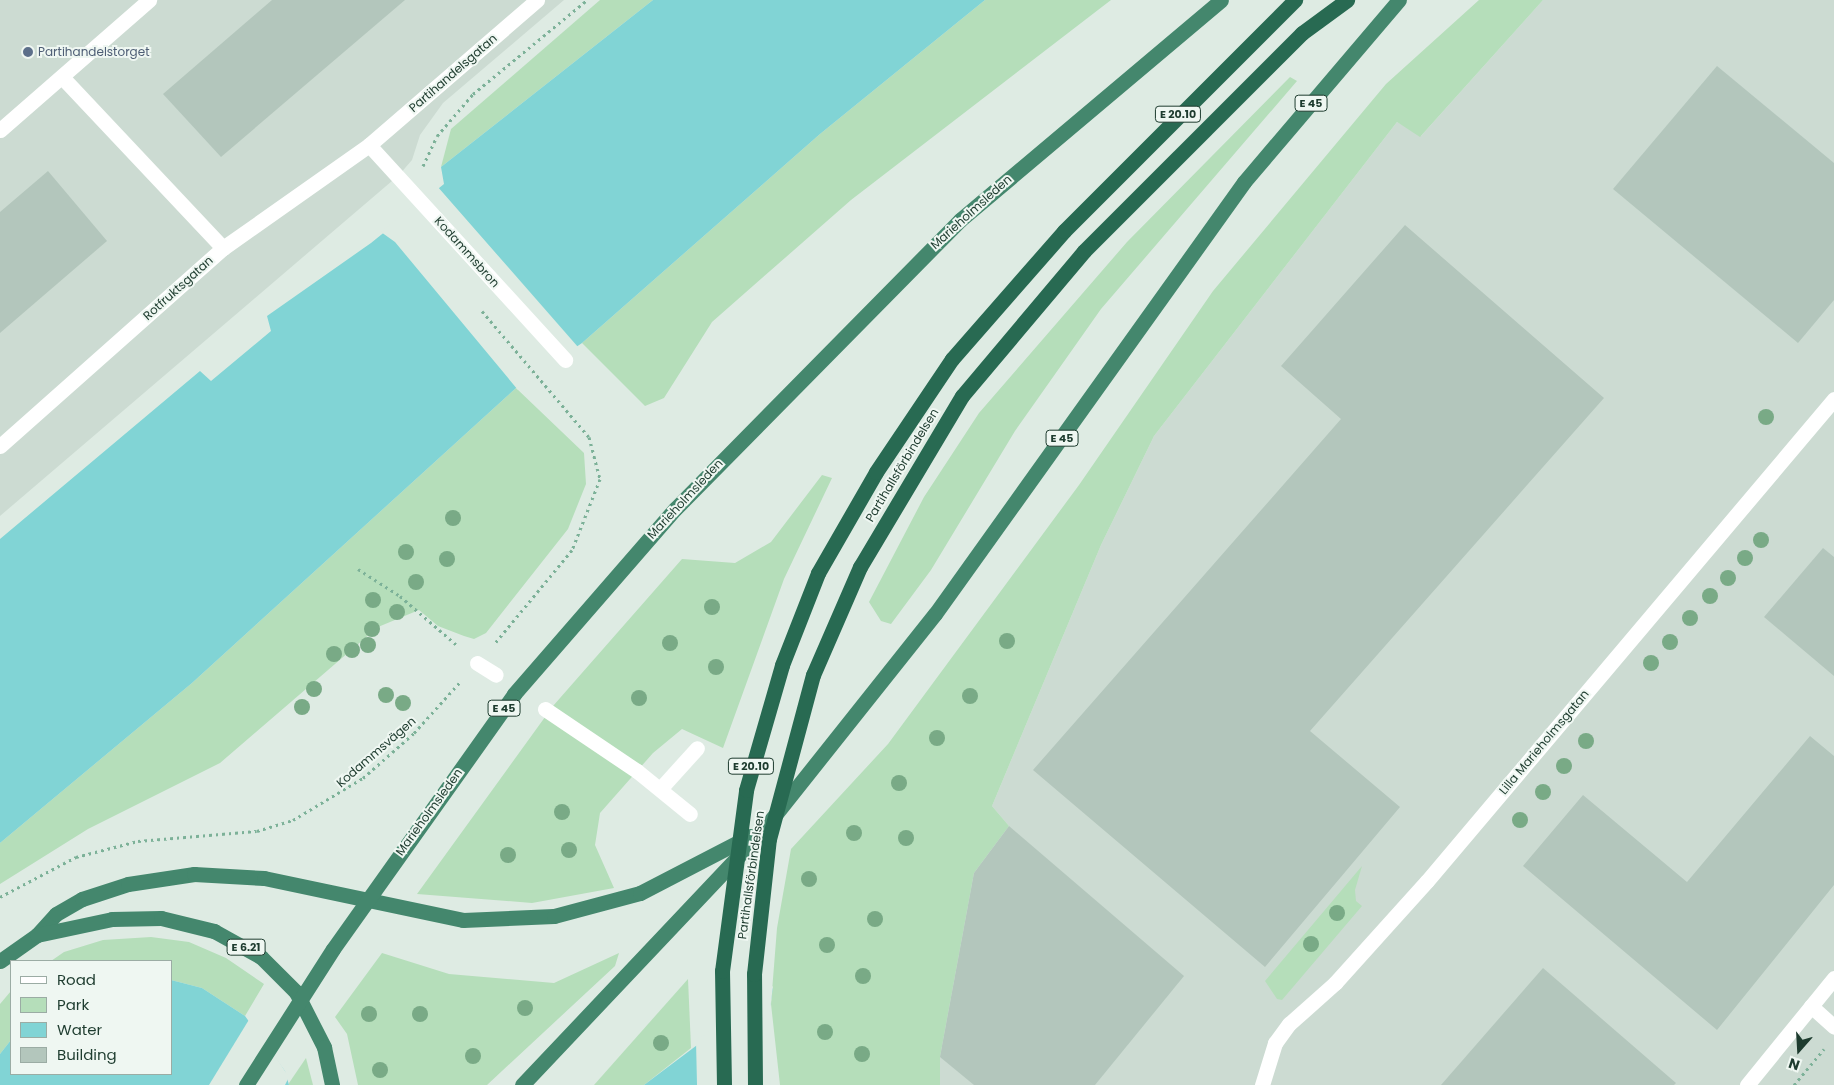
<!DOCTYPE html>
<meta charset="utf-8">
<style>
body{margin:0}
#map{position:relative;width:1834px;height:1085px;overflow:hidden;background:#deebe3;font-family:Poppins,sans-serif}
div>[style]{position:absolute}
.built>*{inset:0;background:#ccdbd2}
.green>*{inset:0;background:#b5deba}
.water>*{inset:0;background:#81d4d5}
.pier>*{inset:0;background:#deebe3}
.building>*{inset:0;background:#b3c6bc}
.path>*{height:3px;margin-top:-1.5px;transform-origin:0;background:repeating-linear-gradient(90deg,#7cb198 0 2.5px,transparent 0 6.5px)}
.service>*{height:15px;margin:-7.5px;padding:0 7.5px;transform-origin:7.5px;border-radius:7.5px;background:#fff}
.minor>*{height:15px;margin:-7.5px;padding:0 7.5px;transform-origin:7.5px;border-radius:7.5px;background:#fff}
.trunk>*{height:15px;margin:-7.5px;padding:0 7.5px;transform-origin:7.5px;border-radius:7.5px;background:#44876d}
.motorway>*{height:15px;margin:-7.5px;padding:0 7.5px;transform-origin:7.5px;border-radius:7.5px;background:#286a52}
.trees>*{width:16px;height:16px;margin:-8px;border-radius:50%;background:#79aa86}
.dots>*{width:14px;height:14px;translate:-50% -50%;box-sizing:border-box;border:2px solid #eff7f2;border-radius:50%}
span{translate:-50% -50%;white-space:nowrap;text-align:center;line-height:1.15;-webkit-text-stroke:4px #eff7f2;paint-order:stroke}
.shield-label span{padding:1px 4px;background:#eff7f2;border:1px solid;border-radius:4px;-webkit-text-stroke-width:0}
.shield-label{font-size:11px;color:#1e3c2f;font-weight:700}
.service-label{font-size:12px;color:#4e5e75}
.left{translate:0 -50%;text-align:left}
.street-label{font-size:12px;color:#1e3c2f}
.legend{position:absolute;left:10px;top:960px;width:162px;height:115px;box-sizing:border-box;background:#eff7f2;border:1px solid #9baca4;margin:0;padding:6px 9px;list-style:none;font-size:15px;color:#1e3c2f}
.legend li{display:flex;align-items:center;gap:10px;height:25px}
.legend b{width:25px;border:1px solid #9baca4}
.north{position:absolute;left:1774px;top:1025px;width:50px;height:50px;-webkit-text-stroke:4px #eff7f2;paint-order:stroke;rotate:199deg;font-size:14px;font-weight:700;line-height:20px;text-align:center;color:#1e3c2f}
.north::after{content:'';display:block;margin:auto;width:18px;height:22px;background:#1e3c2f;clip-path:polygon(50% 0,100% 100%,50% 72%,0 100%)}
</style>
<div id="map">
<div class="built">
<div style="clip-path:polygon(0 0,564px 0,443px 103px,420px 135px,412px 160px,399px 175px,0 516px)"></div>
<div style="clip-path:polygon(1543px 0,1834px 0,1834px 1085px,940px 1085px,940px 1057px,974px 873px,1009px 826px,992px 806px,1101px 545px,1154px 436px,1397px 122px,1421px 136px)"></div>
</div>
<div class="green">
<div style="clip-path:polygon(600px 0,653px 0,441px 167px,451px 129px)"></div>
<div style="clip-path:polygon(985px 0,1111px 0,851px 200px,712px 322px,664px 398px,645px 406px,582px 343px,820px 134px)"></div>
<div style="clip-path:polygon(1479px 0,1543px 0,1420px 137px,1397px 122px,1154px 436px,1101px 545px,992px 806px,1009px 826px,974px 873px,940px 1057px,940px 1085px,780px 1085px,771px 1004px,777px 928px,791px 849px,888px 744px,1079px 485px,1213px 291px,1386px 84px)"></div>
<div style="clip-path:polygon(1290px 77px,1297px 81px,1101px 309px,1015px 431px,931px 570px,891px 624px,881px 621px,869px 602px,924px 497px,979px 413px,1127px 242px)"></div>
<div style="clip-path:polygon(516px 388px,584px 453px,586px 484px,568px 529px,486px 633px,474px 639px,464px 636px,438px 626px,419px 610px,378px 627px,220px 763px,88px 829px,0 884px,0 843px,192px 683px)"></div>
<div style="clip-path:polygon(822px 475px,832px 478px,784px 579px,723px 748px,682px 729px,653px 753px,600px 813px,595px 845px,614px 888px,532px 903px,417px 894px,553px 706px,682px 559px,735px 563px,771px 542px)"></div>
<div style="clip-path:polygon(1362px 866px,1355px 890px,1356px 901px,1362px 906px,1282px 1000px,1277px 999px,1265px 981px)"></div>
<div style="clip-path:polygon(151px 937px,189px 942px,226px 958px,264px 984px,245px 1016px,202px 988px,171px 980px,171px 961px,51px 961px,64px 952px,103px 940px)"></div>
<div style="clip-path:polygon(382px 953px,449px 974px,554px 983px,619px 953px,615px 966px,487px 1085px,358px 1085px,347px 1034px,335px 1017px)"></div>
<div style="clip-path:polygon(688px 979px,691px 1048px,644px 1085px,594px 1085px)"></div>
<div style="clip-path:polygon(11px 991px,11px 1040px,0 1054px,0 1004px)"></div>
<div style="clip-path:polygon(306px 1058px,313px 1085px,289px 1085px,289px 1083px)"></div>
</div>
<div class="water">
<div style="clip-path:polygon(653px 0,985px 0,820px 134px,582px 343px,516px 388px,192px 683px,0 843px,0 539px,200px 371px,211px 381px,271px 331px,267px 316px,371px 243px,444px 184px,441px 167px)"></div>
<div style="clip-path:polygon(171px 980px,202px 988px,245px 1016px,285px 1071px,289px 1085px,0 1085px,0 1054px,11px 1040px,11px 1074px,171px 1074px)"></div>
<div style="clip-path:polygon(773px 988px,764px 1042px,768px 1085px,644px 1085px)"></div>
</div>
<div class="pier">
<div style="clip-path:polygon(437px 186px,578px 347px,518px 390px,395px 242px,381px 232px)"></div>
<div style="clip-path:polygon(773px 986px,766px 1042px,771px 1085px,697px 1085px,696px 1041px)"></div>
<div style="clip-path:polygon(250px 1018px,289px 1077px,285px 1085px,209px 1085px)"></div>
</div>
<div class="building">
<div style="clip-path:polygon(272px 0,405px 0,221px 157px,163px 94px)"></div>
<div style="clip-path:polygon(1717px 66px,1834px 163px,1834px 300px,1798px 343px,1613px 189px)"></div>
<div style="clip-path:polygon(48px 171px,107px 241px,0 333px,0 212px)"></div>
<div style="clip-path:polygon(1405px 225px,1604px 398px,1310px 731px,1400px 807px,1265px 967px,1033px 770px,1341px 419px,1281px 366px)"></div>
<div style="clip-path:polygon(1823px 548px,1834px 557px,1834px 676px,1764px 617px)"></div>
<div style="clip-path:polygon(1810px 736px,1834px 756px,1834px 885px,1717px 1030px,1523px 866px,1583px 795px,1687px 882px)"></div>
<div style="clip-path:polygon(1009px 826px,1184px 976px,1095px 1085px,974px 1085px,940px 1057px,974px 873px)"></div>
<div style="clip-path:polygon(1543px 968px,1676px 1083px,1674px 1085px,1441px 1085px)"></div>
</div>
<div class="path">
<div style="left:423px;top:166px;width:33px;rotate:-65deg"></div>
<div style="left:437px;top:136px;width:55px;rotate:-49.4deg"></div>
<div style="left:473px;top:94px;width:148px;rotate:-39.5deg"></div>
<div style="left:482px;top:311px;width:165px;rotate:49.7deg"></div>
<div style="left:589px;top:437px;width:43px;rotate:75.3deg"></div>
<div style="left:600px;top:479px;width:76px;rotate:111.5deg"></div>
<div style="left:572px;top:550px;width:121px;rotate:129.6deg"></div>
<div style="left:358px;top:569px;width:50px;rotate:32.7deg"></div>
<div style="left:400px;top:596px;width:77px;rotate:40.8deg"></div>
<div style="left:0;top:897px;width:86px;rotate:-27.8deg"></div>
<div style="left:76px;top:857px;width:64px;rotate:-14.5deg"></div>
<div style="left:138px;top:841px;width:119px;rotate:-4.8deg"></div>
<div style="left:257px;top:831px;width:38px;rotate:-17deg"></div>
<div style="left:293px;top:820px;width:82px;rotate:-31deg"></div>
<div style="left:363px;top:778px;width:68px;rotate:-41.4deg"></div>
<div style="left:414px;top:733px;width:70px;rotate:-47.9deg"></div>
<div style="left:1794px;top:1085px;width:47px;rotate:-50.2deg"></div>
</div>
<div class="service">
<div style="left:62px;top:77px;width:235px;rotate:46.7deg"></div>
<div style="left:369px;top:145px;width:291px;rotate:47.6deg"></div>
<div style="left:0;top:446px;width:298px;rotate:-41.6deg"></div>
<div style="left:223px;top:248px;width:179px;rotate:-35.2deg"></div>
<div style="left:369px;top:145px;width:222px;rotate:-40.8deg"></div>
<div style="left:477px;top:663px;width:22px;rotate:32deg"></div>
<div style="left:545px;top:709px;width:111px;rotate:34deg"></div>
<div style="left:637px;top:771px;width:68px;rotate:39.1deg"></div>
<div style="left:660px;top:789px;width:55px;rotate:-47.9deg"></div>
<div style="left:1811px;top:1006px;width:31px;rotate:42deg"></div>
</div>
<div class="minor">
<div style="left:0;top:130px;width:198px;rotate:-41.1deg"></div>
<div style="left:1262px;top:1085px;width:44px;rotate:-72.8deg"></div>
<div style="left:1275px;top:1043px;width:24px;rotate:-54deg"></div>
<div style="left:1289px;top:1024px;width:62px;rotate:-41.7deg"></div>
<div style="left:1335px;top:983px;width:137px;rotate:-48deg"></div>
<div style="left:1427px;top:881px;width:631px;rotate:-49.82deg"></div>
<div style="left:1747px;top:1085px;width:138px;rotate:-50.9deg"></div>
</div>
<div class="trunk">
<div style="left:37px;top:935px;width:28px;rotate:-48deg"></div>
<div style="left:56px;top:914px;width:30px;rotate:-30deg"></div>
<div style="left:82px;top:899px;width:48px;rotate:-18.1deg"></div>
<div style="left:128px;top:884px;width:67px;rotate:-8.6deg"></div>
<div style="left:194px;top:874px;width:70px;rotate:3.3deg"></div>
<div style="left:264px;top:878px;width:203px;rotate:11.9deg"></div>
<div style="left:463px;top:920px;width:91px;rotate:-2.5deg"></div>
<div style="left:554px;top:916px;width:89px;rotate:-15deg"></div>
<div style="left:640px;top:893px;width:124px;rotate:-27.4deg"></div>
<div style="left:0;top:961px;width:45px;rotate:-35.1deg"></div>
<div style="left:37px;top:935px;width:77px;rotate:-12deg"></div>
<div style="left:112px;top:919px;width:49px;rotate:-1.2deg"></div>
<div style="left:161px;top:918px;width:55px;rotate:13.8deg"></div>
<div style="left:214px;top:931px;width:54px;rotate:29deg"></div>
<div style="left:261px;top:957px;width:49px;rotate:45deg"></div>
<div style="left:296px;top:992px;width:62px;rotate:63deg"></div>
<div style="left:324px;top:1047px;width:39px;rotate:78deg"></div>
<div style="left:246px;top:1085px;width:161px;rotate:-57.4deg"></div>
<div style="left:333px;top:949px;width:313px;rotate:-54.6deg"></div>
<div style="left:514px;top:694px;width:245px;rotate:-49deg"></div>
<div style="left:675px;top:509px;width:406px;rotate:-45.4deg"></div>
<div style="left:960px;top:220px;width:341px;rotate:-40.1deg"></div>
<div style="left:522px;top:1085px;width:351px;rotate:-46.6deg"></div>
<div style="left:763px;top:830px;width:276px;rotate:-51.5deg"></div>
<div style="left:935px;top:614px;width:531px;rotate:-54.42deg"></div>
<div style="left:1244px;top:182px;width:239px;rotate:-49.6deg"></div>
</div>
<div class="motorway">
<div style="left:724px;top:1085px;width:114px;rotate:-91deg"></div>
<div style="left:722px;top:971px;width:183px;rotate:-82.4deg"></div>
<div style="left:746px;top:790px;width:130px;rotate:-73.9deg"></div>
<div style="left:782px;top:665px;width:99px;rotate:-68.6deg"></div>
<div style="left:818px;top:573px;width:116px;rotate:-60.1deg"></div>
<div style="left:876px;top:472px;width:136px;rotate:-56.1deg"></div>
<div style="left:952px;top:359px;width:170px;rotate:-48.8deg"></div>
<div style="left:1064px;top:231px;width:327px;rotate:-45deg"></div>
<div style="left:755px;top:1085px;width:111px;rotate:-90.5deg"></div>
<div style="left:754px;top:974px;width:136px;rotate:-83.7deg"></div>
<div style="left:769px;top:839px;width:170px;rotate:-75deg"></div>
<div style="left:813px;top:675px;width:118px;rotate:-66.5deg"></div>
<div style="left:860px;top:567px;width:199px;rotate:-59.2deg"></div>
<div style="left:962px;top:396px;width:189px;rotate:-49.9deg"></div>
<div style="left:1084px;top:251px;width:308px;rotate:-45deg"></div>
<div style="left:1302px;top:33px;width:56px;rotate:-36.3deg"></div>
</div>
<div class="trees">
<div style="left:1766px;top:417px"></div>
<div style="left:453px;top:518px"></div>
<div style="left:1761px;top:540px"></div>
<div style="left:406px;top:552px"></div>
<div style="left:1745px;top:558px"></div>
<div style="left:447px;top:559px"></div>
<div style="left:1728px;top:578px"></div>
<div style="left:416px;top:582px"></div>
<div style="left:1710px;top:596px"></div>
<div style="left:373px;top:600px"></div>
<div style="left:712px;top:607px"></div>
<div style="left:397px;top:612px"></div>
<div style="left:1690px;top:618px"></div>
<div style="left:372px;top:629px"></div>
<div style="left:1007px;top:641px"></div>
<div style="left:1670px;top:642px"></div>
<div style="left:670px;top:643px"></div>
<div style="left:368px;top:645px"></div>
<div style="left:352px;top:650px"></div>
<div style="left:334px;top:654px"></div>
<div style="left:1651px;top:663px"></div>
<div style="left:716px;top:667px"></div>
<div style="left:314px;top:689px"></div>
<div style="left:386px;top:695px"></div>
<div style="left:970px;top:696px"></div>
<div style="left:639px;top:698px"></div>
<div style="left:403px;top:703px"></div>
<div style="left:302px;top:707px"></div>
<div style="left:937px;top:738px"></div>
<div style="left:1586px;top:741px"></div>
<div style="left:1564px;top:766px"></div>
<div style="left:899px;top:783px"></div>
<div style="left:1543px;top:792px"></div>
<div style="left:562px;top:812px"></div>
<div style="left:1520px;top:820px"></div>
<div style="left:854px;top:833px"></div>
<div style="left:906px;top:838px"></div>
<div style="left:569px;top:850px"></div>
<div style="left:508px;top:855px"></div>
<div style="left:809px;top:879px"></div>
<div style="left:1337px;top:913px"></div>
<div style="left:875px;top:919px"></div>
<div style="left:1311px;top:944px"></div>
<div style="left:827px;top:945px"></div>
<div style="left:863px;top:976px"></div>
<div style="left:525px;top:1008px"></div>
<div style="left:369px;top:1014px"></div>
<div style="left:420px;top:1014px"></div>
<div style="left:825px;top:1032px"></div>
<div style="left:661px;top:1043px"></div>
<div style="left:862px;top:1054px"></div>
<div style="left:473px;top:1056px"></div>
<div style="left:380px;top:1070px"></div>
</div>
<div class="dots">
<div style="left:28px;top:52px;background:#5c6f8a"></div>
</div>
<div class="shield-label">
<span style="left:1311px;top:103px">E 45</span>
<span style="left:1178px;top:114px">E 20.10</span>
<span style="left:1062px;top:438px">E 45</span>
<span style="left:504px;top:708px">E 45</span>
<span style="left:751px;top:766px">E 20.10</span>
<span style="left:246px;top:947px">E 6.21</span>
</div>
<div class="service-label">
<span class="left" style="left:38px;top:52px">Partihandelstorget</span>
</div>
<div class="street-label">
<span style="left:453px;top:73px;rotate:-41deg">Partihandelsgatan</span>
<span style="left:971px;top:212px;rotate:-42deg">Marieholmsleden</span>
<span style="left:467px;top:252px;rotate:48deg">Kodammsbron</span>
<span style="left:178px;top:288px;rotate:-42deg">Rotfruktsgatan</span>
<span style="left:902px;top:465px;rotate:-59deg">Partihallsförbindelsen</span>
<span style="left:685px;top:499px;rotate:-47deg">Marieholmsleden</span>
<span style="left:1544px;top:742px;rotate:-50deg">Lilla Marieholmsgatan</span>
<span style="left:376px;top:752px;rotate:-41deg">Kodammsvägen</span>
<span style="left:429px;top:812px;rotate:-54deg">Marieholmsleden</span>
<span style="left:751px;top:875px;rotate:-82deg">Partihallsförbindelsen</span>
</div>
<ul class="legend">
<li><b style="height:6px;background:#fff"></b>Road</li>
<li><b style="height:14px;background:#b5deba"></b>Park</li>
<li><b style="height:14px;background:#81d4d5"></b>Water</li>
<li><b style="height:14px;background:#b3c6bc"></b>Building</li>
</ul>
<div class="north">N</div>
</div>
